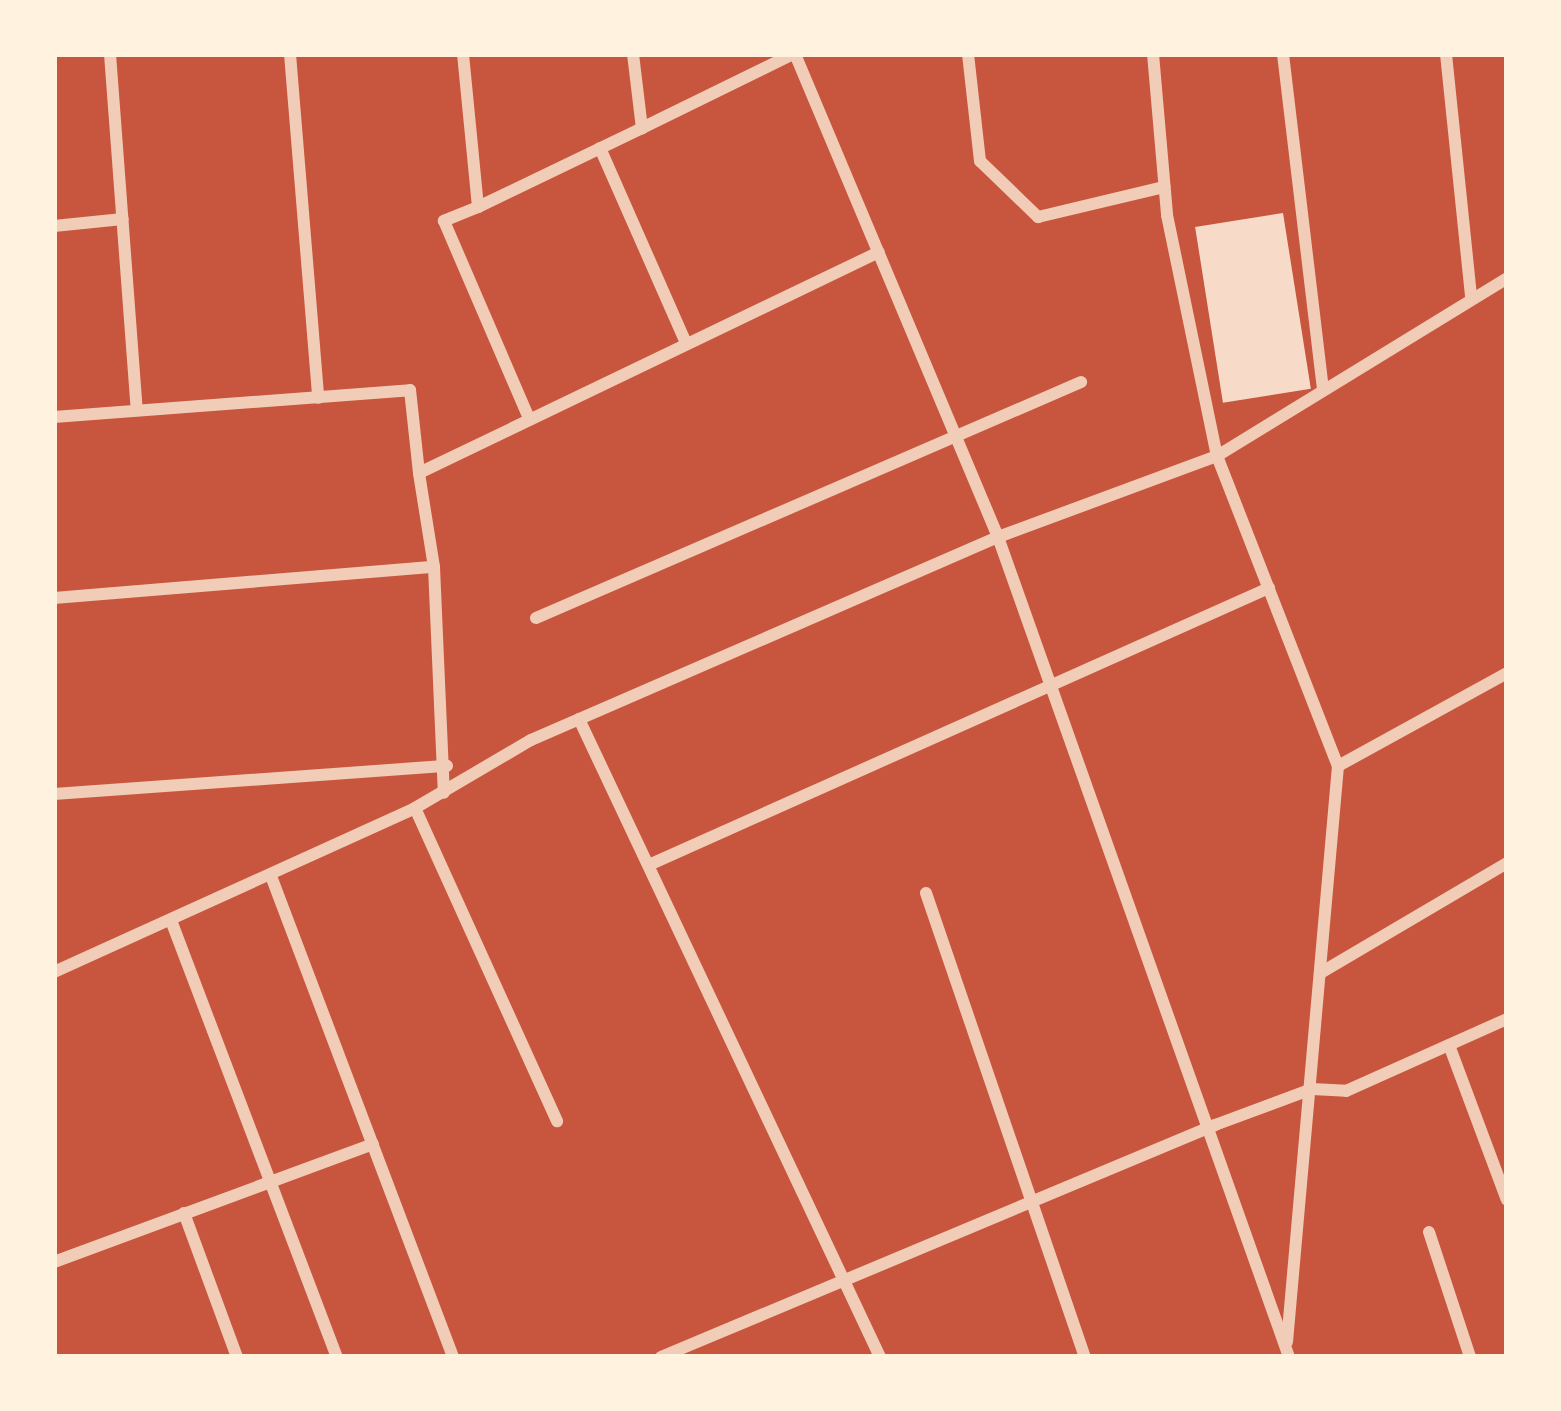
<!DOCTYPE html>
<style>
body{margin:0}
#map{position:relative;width:1561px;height:1411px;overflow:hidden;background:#c8553d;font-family:"Sofia Sans Condensed",sans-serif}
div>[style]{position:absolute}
.building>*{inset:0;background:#f7dbc8;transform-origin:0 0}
.minor>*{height:12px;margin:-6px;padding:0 6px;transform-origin:6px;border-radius:6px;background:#f1ccb7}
span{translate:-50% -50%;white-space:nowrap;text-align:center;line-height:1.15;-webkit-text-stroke:10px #fff3e0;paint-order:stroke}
.frame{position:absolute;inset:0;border:57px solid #fff3e0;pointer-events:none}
</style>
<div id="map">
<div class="building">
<div style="left:1283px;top:213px;width:178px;height:89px;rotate:81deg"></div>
</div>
<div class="minor">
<div style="left:110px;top:54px;width:356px;rotate:85.7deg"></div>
<div style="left:290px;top:54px;width:345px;rotate:85.3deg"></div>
<div style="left:463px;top:54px;width:154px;rotate:84.4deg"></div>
<div style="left:478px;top:207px;width:37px;rotate:158deg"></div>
<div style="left:444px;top:221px;width:210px;rotate:66.7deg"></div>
<div style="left:633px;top:54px;width:75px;rotate:83.1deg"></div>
<div style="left:642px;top:128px;width:168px;rotate:-26.1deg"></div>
<div style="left:795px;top:54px;width:524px;rotate:67.2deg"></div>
<div style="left:998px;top:537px;width:870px;rotate:70.46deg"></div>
<div style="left:968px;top:54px;width:108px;rotate:83.6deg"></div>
<div style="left:980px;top:161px;width:81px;rotate:44deg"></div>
<div style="left:1038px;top:217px;width:130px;rotate:-13.4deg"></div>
<div style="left:1153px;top:54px;width:162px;rotate:85deg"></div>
<div style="left:1167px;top:215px;width:246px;rotate:78.3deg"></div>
<div style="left:1217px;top:456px;width:333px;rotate:68.7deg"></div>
<div style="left:1338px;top:766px;width:578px;rotate:95.06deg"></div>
<div style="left:1283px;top:54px;width:335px;rotate:83.2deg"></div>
<div style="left:1446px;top:54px;width:243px;rotate:84.1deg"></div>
<div style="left:600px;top:148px;width:211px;rotate:66.2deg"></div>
<div style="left:478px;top:207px;width:182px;rotate:-25.7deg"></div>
<div style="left:54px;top:226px;width:69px;rotate:-5.8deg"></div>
<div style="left:54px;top:417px;width:357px;rotate:-4.3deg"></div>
<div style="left:410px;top:390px;width:83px;rotate:83.8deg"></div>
<div style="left:434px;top:567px;width:226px;rotate:87.5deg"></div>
<div style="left:54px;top:598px;width:381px;rotate:-4.7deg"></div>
<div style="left:434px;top:567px;width:95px;rotate:-99.1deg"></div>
<div style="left:419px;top:473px;width:510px;rotate:-25.66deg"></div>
<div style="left:536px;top:618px;width:594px;rotate:-23.41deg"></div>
<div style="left:579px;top:719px;width:705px;rotate:64.74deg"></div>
<div style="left:1338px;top:766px;width:193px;rotate:-28.8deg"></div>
<div style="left:54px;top:794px;width:394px;rotate:-4.1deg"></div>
<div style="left:415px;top:808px;width:344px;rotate:65.6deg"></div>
<div style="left:651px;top:864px;width:677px;rotate:-24.07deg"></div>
<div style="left:271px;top:876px;width:514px;rotate:69.27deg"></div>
<div style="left:926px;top:893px;width:490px;rotate:71.1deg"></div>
<div style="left:172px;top:923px;width:464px;rotate:69.2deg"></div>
<div style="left:54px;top:972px;width:397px;rotate:-24.4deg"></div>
<div style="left:415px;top:808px;width:134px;rotate:-30.4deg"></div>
<div style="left:531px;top:740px;width:509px;rotate:-23.49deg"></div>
<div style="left:998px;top:537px;width:233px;rotate:-20.3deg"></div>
<div style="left:1217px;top:456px;width:340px;rotate:-31.5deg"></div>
<div style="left:1322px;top:972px;width:215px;rotate:-30.5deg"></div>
<div style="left:1449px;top:1045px;width:165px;rotate:69.5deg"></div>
<div style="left:184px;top:1213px;width:153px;rotate:69.8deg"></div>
<div style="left:1429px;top:1232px;width:132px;rotate:71.8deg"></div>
<div style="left:54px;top:1262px;width:340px;rotate:-20.3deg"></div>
<div style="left:661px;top:1357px;width:601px;rotate:-22.72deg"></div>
<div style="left:1215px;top:1125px;width:103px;rotate:-20.4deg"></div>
<div style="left:1312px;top:1089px;width:34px;rotate:3deg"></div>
<div style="left:1346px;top:1091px;width:176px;rotate:-24.1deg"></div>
</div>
<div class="frame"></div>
</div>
